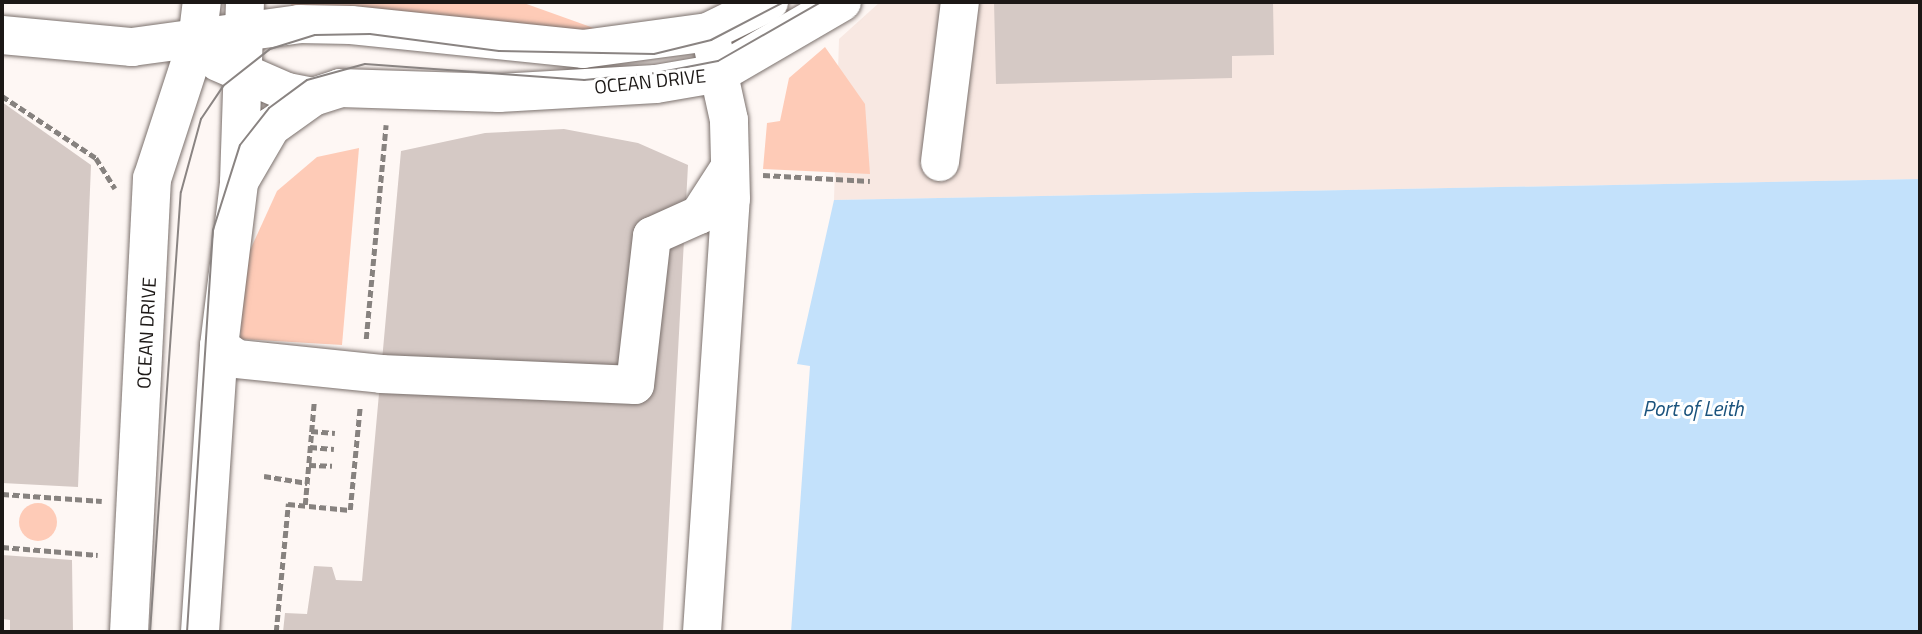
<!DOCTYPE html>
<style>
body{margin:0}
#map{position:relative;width:1922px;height:634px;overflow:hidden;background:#fef7f4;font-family:"Titillium Web",sans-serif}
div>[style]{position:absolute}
.built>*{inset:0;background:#f8e8e2}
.green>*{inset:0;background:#fecbb7}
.round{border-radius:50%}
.water>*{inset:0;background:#c3e1fb}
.building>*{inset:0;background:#d5c9c5}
.path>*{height:4.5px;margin-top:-2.25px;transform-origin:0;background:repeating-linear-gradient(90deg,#87827f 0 7px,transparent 0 10.5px)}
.roads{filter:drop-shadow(0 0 2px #7b716d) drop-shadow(0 0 2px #7b716d)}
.minor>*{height:38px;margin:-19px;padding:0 19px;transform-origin:19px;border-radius:19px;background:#fff}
.tram>*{height:2px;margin:-1px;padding:0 1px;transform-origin:1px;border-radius:1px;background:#8a8482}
span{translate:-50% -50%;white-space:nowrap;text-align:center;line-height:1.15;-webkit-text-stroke:6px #fff;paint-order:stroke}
.street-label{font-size:19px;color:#1c1816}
.water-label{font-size:21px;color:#1b537d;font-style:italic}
.frame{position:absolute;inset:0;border:4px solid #1c1816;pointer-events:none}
</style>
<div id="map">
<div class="built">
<div style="clip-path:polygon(880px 2px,1920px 2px,1920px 179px,834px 200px,839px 39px)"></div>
</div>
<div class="green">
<div style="clip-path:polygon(289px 2px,521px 2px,602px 31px,447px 42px,296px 10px)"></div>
<div style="clip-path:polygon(825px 47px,865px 104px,870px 174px,763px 169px,767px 123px,780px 121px,789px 78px)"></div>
<div style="clip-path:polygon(359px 148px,342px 345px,240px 339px,246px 259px,277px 191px,317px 157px)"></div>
<div class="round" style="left:19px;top:503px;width:38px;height:38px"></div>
</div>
<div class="water">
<div style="clip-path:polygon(1920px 179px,1920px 632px,791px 632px,810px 366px,797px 364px,834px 200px)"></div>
</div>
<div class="building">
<div style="clip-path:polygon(994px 2px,1273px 2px,1274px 55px,1232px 56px,1232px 78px,996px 84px)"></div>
<div style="clip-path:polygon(2px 102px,91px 165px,78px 487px,2px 483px)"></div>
<div style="clip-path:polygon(564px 129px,638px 143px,688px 165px,663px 632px,283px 632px,285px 613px,307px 614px,314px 566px,332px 567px,336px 580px,362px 581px,401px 151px,485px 133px)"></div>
<div style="clip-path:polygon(2px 555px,72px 560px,73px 632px,10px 632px,10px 620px,2px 619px)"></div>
</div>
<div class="path">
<div style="left:2px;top:96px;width:113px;rotate:33.4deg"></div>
<div style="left:96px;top:158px;width:36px;rotate:58deg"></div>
<div style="left:763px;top:175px;width:107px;rotate:3.2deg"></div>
<div style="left:366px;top:339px;width:215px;rotate:-84.7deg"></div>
<div style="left:311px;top:431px;width:24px;rotate:5deg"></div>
<div style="left:310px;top:447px;width:24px;rotate:5deg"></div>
<div style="left:309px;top:465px;width:23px;rotate:2deg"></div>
<div style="left:264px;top:476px;width:44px;rotate:9.2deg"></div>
<div style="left:2px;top:494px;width:100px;rotate:4deg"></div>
<div style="left:305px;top:505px;width:102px;rotate:-85deg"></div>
<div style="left:2px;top:547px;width:96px;rotate:4.8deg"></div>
<div style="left:276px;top:632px;width:129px;rotate:-84.6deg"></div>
<div style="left:288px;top:504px;width:62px;rotate:5.5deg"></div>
<div style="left:350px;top:510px;width:103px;rotate:-84.5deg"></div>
</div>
<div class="roads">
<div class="minor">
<div style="left:2px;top:35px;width:131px;rotate:5.3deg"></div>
<div style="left:132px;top:47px;width:169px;rotate:-7.8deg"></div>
<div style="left:299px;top:24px;width:52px;rotate:1.1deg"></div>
<div style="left:351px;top:25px;width:233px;rotate:5.9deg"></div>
<div style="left:583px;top:49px;width:126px;rotate:-7.7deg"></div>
<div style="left:708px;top:32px;width:68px;rotate:-26.2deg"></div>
<div style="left:218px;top:62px;width:75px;rotate:23.5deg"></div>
<div style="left:287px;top:92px;width:26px;rotate:11deg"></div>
<div style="left:940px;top:162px;width:161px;rotate:-82.9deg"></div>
<div style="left:239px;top:182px;width:64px;rotate:-59.8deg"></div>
<div style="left:271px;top:127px;width:52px;rotate:-35.5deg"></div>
<div style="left:313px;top:97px;width:28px;rotate:-18deg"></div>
<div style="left:340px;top:88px;width:159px;rotate:1.8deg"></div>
<div style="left:499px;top:93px;width:157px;rotate:-3.3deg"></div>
<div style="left:656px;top:84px;width:65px;rotate:-9.8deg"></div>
<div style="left:720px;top:73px;width:141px;rotate:-30.2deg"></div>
<div style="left:219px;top:346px;width:22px;rotate:36deg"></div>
<div style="left:237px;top:359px;width:145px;rotate:5.9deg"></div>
<div style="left:381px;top:374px;width:254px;rotate:2.5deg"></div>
<div style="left:635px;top:385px;width:150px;rotate:-83.5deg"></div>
<div style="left:652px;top:236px;width:51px;rotate:-24.1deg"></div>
<div style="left:699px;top:215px;width:57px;rotate:-57.1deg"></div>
<div style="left:129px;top:632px;width:454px;rotate:-87.1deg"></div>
<div style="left:152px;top:179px;width:145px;rotate:-71.9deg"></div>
<div style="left:197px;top:41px;width:39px;rotate:-83deg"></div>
<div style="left:200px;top:632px;width:287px;rotate:-86.2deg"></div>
<div style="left:219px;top:346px;width:165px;rotate:-83deg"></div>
<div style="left:239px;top:182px;width:180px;rotate:-88.1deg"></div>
<div style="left:702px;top:632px;width:434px;rotate:-86.2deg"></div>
<div style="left:731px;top:199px;width:79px;rotate:-91.5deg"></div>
<div style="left:729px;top:120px;width:75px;rotate:-102.4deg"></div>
</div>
</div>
<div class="tram">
<div style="left:150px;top:632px;width:441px;rotate:-86deg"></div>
<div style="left:181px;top:192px;width:76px;rotate:-74.7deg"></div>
<div style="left:201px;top:119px;width:40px;rotate:-56deg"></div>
<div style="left:223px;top:86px;width:60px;rotate:-38.2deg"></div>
<div style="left:270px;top:49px;width:47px;rotate:-17.3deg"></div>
<div style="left:315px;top:35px;width:55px;rotate:-1deg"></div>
<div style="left:370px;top:34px;width:130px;rotate:7.5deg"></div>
<div style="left:499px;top:51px;width:155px;rotate:1.1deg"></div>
<div style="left:654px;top:54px;width:59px;rotate:-13.8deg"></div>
<div style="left:711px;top:40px;width:82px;rotate:-27.5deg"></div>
<div style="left:187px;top:632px;width:403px;rotate:-86.3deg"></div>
<div style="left:213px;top:230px;width:89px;rotate:-72.4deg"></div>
<div style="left:240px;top:145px;width:47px;rotate:-51.9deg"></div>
<div style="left:269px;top:108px;width:47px;rotate:-36.4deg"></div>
<div style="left:307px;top:80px;width:60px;rotate:-15.4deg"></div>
<div style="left:365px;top:64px;width:220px;rotate:4.2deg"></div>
<div style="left:584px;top:80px;width:72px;rotate:-5.6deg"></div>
<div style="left:656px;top:73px;width:63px;rotate:-11deg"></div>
<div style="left:718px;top:61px;width:119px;rotate:-29.8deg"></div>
</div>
<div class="street-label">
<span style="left:650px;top:81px;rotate:-6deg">OCEAN DRIVE</span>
<span style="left:146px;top:333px;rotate:-87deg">OCEAN DRIVE</span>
</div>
<div class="water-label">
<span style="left:1693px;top:408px">Port of Leith</span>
</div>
<div class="frame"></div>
</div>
